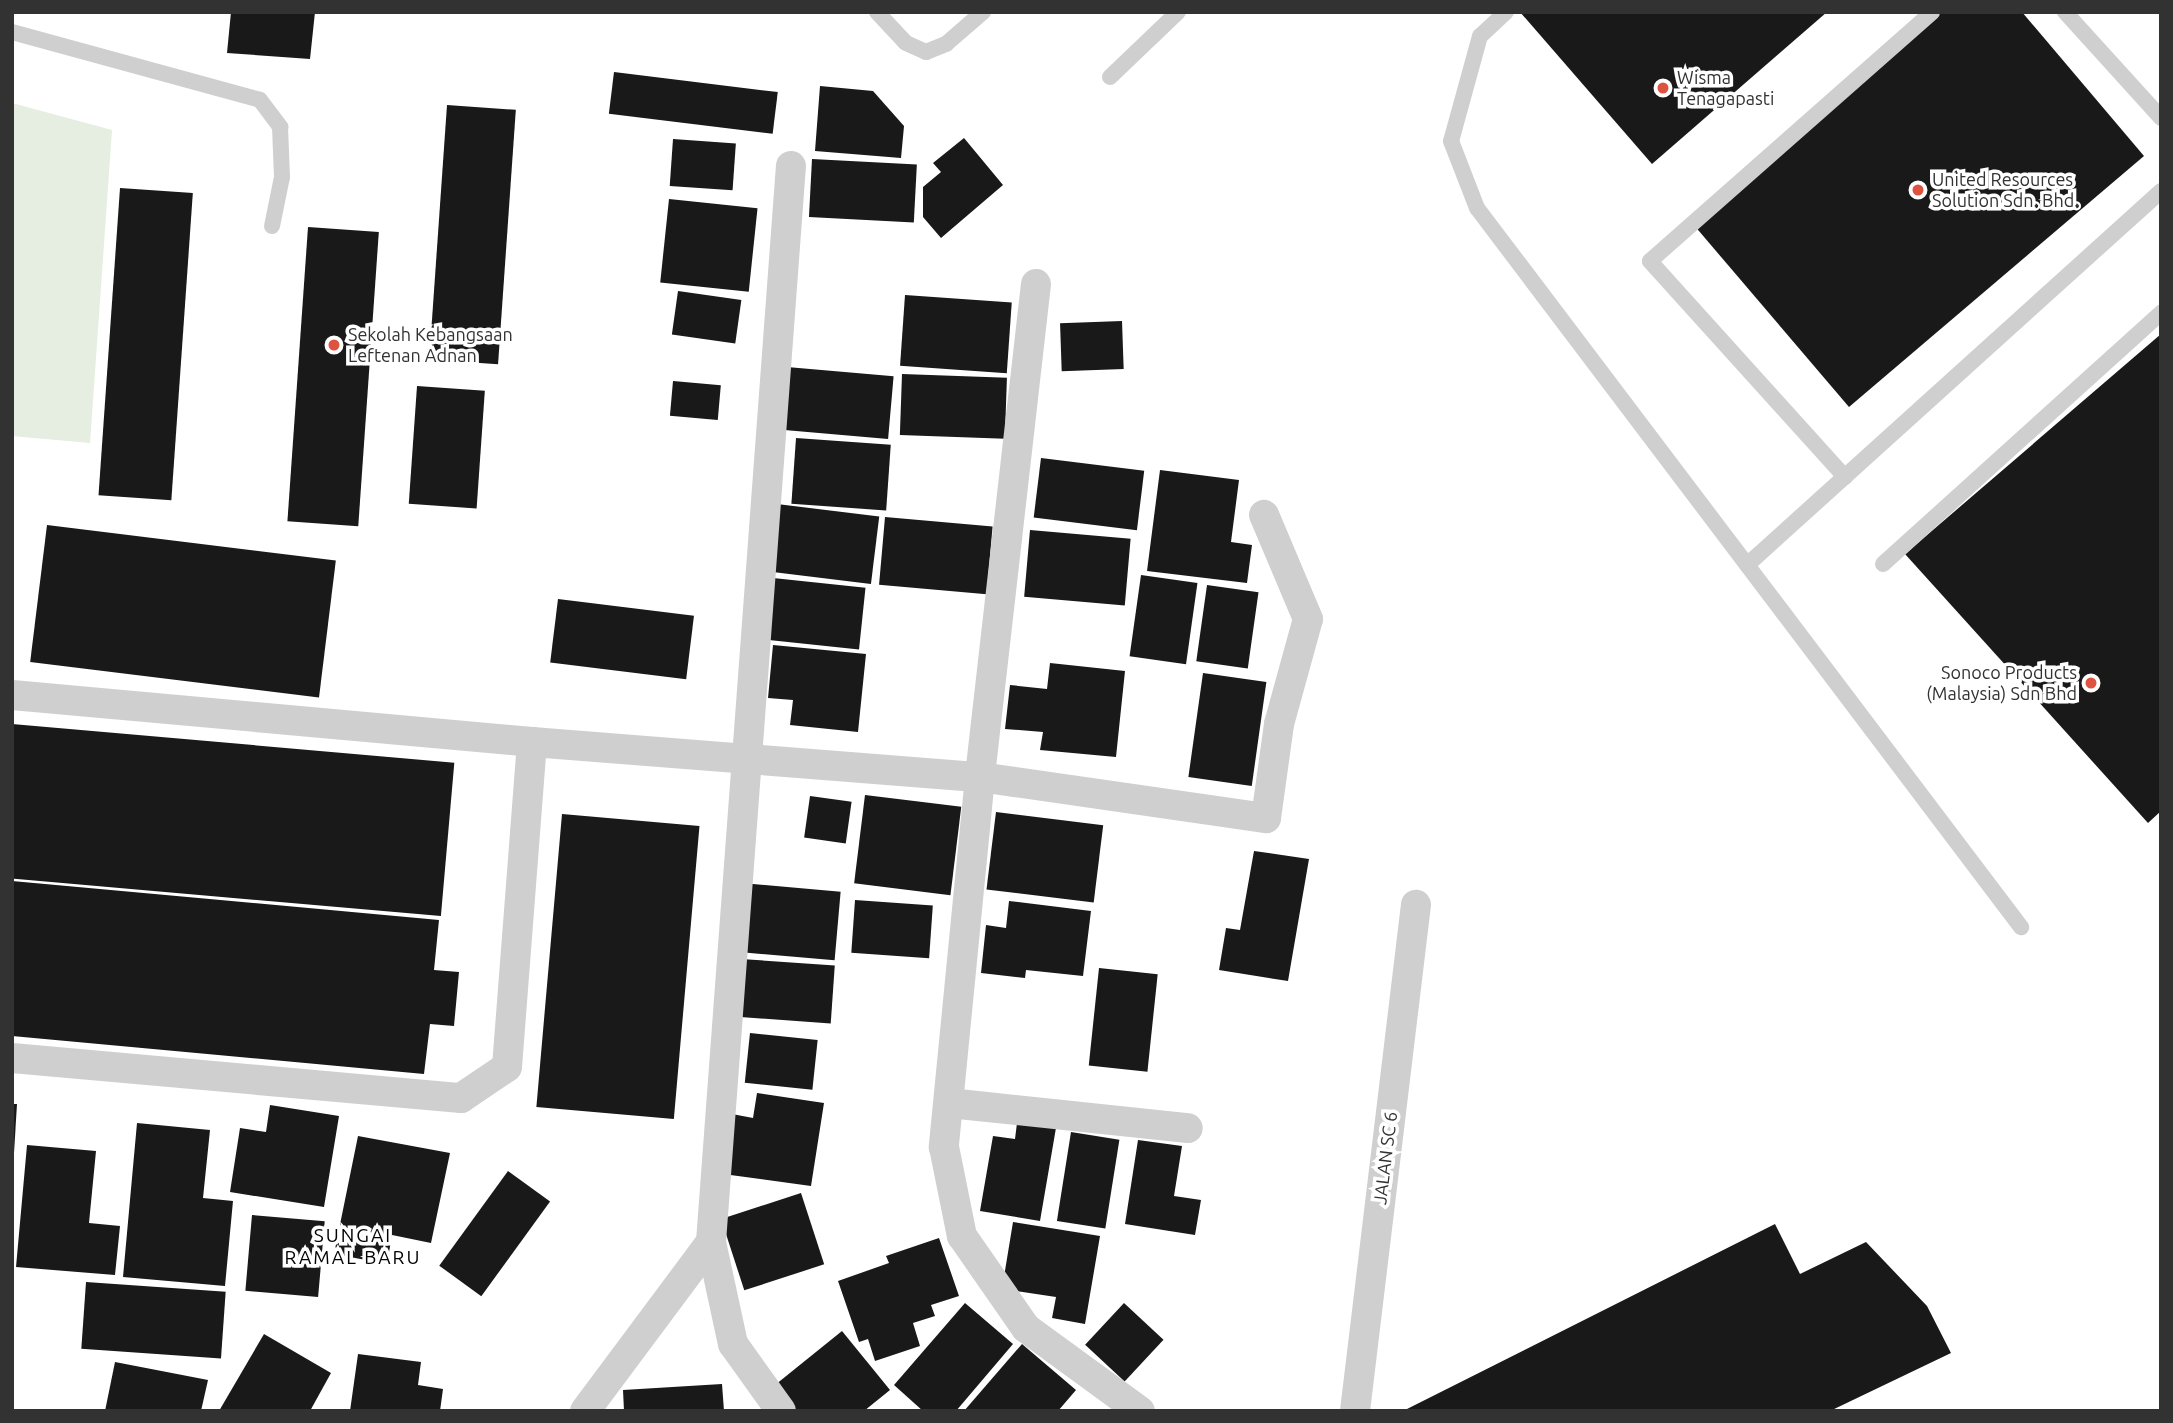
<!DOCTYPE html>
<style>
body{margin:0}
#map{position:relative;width:2173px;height:1423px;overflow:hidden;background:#fff;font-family:Ubuntu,sans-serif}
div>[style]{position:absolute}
.green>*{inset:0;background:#e5eee1}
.building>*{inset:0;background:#191919;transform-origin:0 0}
.lane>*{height:16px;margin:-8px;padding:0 8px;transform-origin:8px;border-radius:8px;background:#cfcfcf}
.street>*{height:30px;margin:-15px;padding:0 15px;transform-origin:15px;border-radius:15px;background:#cfcfcf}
.dots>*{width:19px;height:19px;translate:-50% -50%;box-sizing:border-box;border:4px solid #fff;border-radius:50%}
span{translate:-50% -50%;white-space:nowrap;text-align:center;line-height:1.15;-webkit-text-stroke:7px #fff;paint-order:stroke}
.poi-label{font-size:18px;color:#323232}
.left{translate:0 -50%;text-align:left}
.right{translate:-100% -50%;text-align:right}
.street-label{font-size:18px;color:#323232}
.neighbourhood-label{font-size:19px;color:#000;letter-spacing:2px}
.frame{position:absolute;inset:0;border:14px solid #323232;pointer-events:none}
</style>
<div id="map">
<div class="green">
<div style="clip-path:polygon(12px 103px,112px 130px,90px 443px,12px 436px)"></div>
</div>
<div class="building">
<div style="clip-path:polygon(231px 12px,315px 12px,310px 59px,227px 53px)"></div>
<div style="clip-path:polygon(1520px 12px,1827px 12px,1652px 164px)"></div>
<div style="clip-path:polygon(1941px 12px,2022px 12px,2144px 156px,1849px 407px,1693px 224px)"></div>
<div style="left:614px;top:72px;width:165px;height:42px;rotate:7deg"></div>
<div style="clip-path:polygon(820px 86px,873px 91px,904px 126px,901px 158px,815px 151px)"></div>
<div style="left:447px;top:105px;width:69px;height:255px;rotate:4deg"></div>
<div style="clip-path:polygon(964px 138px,1003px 185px,941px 238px,923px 217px,923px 187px,941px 172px,933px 163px)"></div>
<div style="left:673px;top:139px;width:63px;height:47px;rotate:4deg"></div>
<div style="left:812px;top:159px;width:105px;height:58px;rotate:3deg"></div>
<div style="left:120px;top:188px;width:73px;height:308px;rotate:4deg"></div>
<div style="left:669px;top:199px;width:89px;height:84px;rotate:6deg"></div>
<div style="left:308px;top:227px;width:71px;height:295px;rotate:4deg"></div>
<div style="left:678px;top:291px;width:64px;height:44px;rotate:8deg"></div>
<div style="left:905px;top:295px;width:107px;height:71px;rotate:4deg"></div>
<div style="left:1122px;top:321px;width:48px;height:62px;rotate:88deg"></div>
<div style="clip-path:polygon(2161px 334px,2161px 811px,2148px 823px,1905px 554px)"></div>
<div style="left:787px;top:367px;width:107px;height:63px;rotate:5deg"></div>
<div style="left:902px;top:374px;width:105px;height:61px;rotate:2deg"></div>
<div style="left:673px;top:381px;width:48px;height:35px;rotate:5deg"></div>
<div style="left:417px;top:386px;width:68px;height:118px;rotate:4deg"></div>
<div style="left:796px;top:438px;width:95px;height:66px;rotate:4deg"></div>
<div style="left:1041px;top:458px;width:104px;height:60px;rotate:7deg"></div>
<div style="clip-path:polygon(1160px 470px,1239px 480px,1231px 542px,1252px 545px,1247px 583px,1147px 571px)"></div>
<div style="left:777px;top:504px;width:103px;height:68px;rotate:7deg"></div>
<div style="left:885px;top:517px;width:108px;height:68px;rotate:5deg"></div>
<div style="left:47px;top:525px;width:291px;height:138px;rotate:7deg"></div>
<div style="left:1030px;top:530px;width:101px;height:67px;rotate:5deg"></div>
<div style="left:1141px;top:575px;width:57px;height:82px;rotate:8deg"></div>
<div style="left:773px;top:578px;width:93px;height:62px;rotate:6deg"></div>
<div style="left:1207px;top:585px;width:52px;height:77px;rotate:8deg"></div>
<div style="left:558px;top:599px;width:137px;height:64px;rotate:7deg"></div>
<div style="clip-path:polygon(773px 645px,866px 654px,858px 732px,790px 725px,793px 700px,768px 698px)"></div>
<div style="clip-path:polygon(1050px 663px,1125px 671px,1116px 757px,1040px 750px,1043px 732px,1005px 729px,1010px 685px,1047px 689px)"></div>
<div style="left:1203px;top:673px;width:64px;height:105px;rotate:8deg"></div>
<div style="left:12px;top:724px;width:444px;height:154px;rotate:5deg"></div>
<div style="left:865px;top:795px;width:97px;height:89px;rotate:7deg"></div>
<div style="left:810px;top:796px;width:42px;height:42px;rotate:8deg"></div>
<div style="left:996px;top:812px;width:108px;height:78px;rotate:7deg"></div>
<div style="left:562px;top:814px;width:138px;height:294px;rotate:5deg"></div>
<div style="clip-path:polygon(1254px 851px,1309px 859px,1288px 981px,1219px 970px,1226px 928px,1240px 930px)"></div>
<div style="clip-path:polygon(12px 881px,439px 920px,434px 970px,459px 972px,454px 1026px,430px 1024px,424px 1074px,12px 1036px)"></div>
<div style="left:742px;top:883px;width:99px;height:69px;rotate:5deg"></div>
<div style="left:855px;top:900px;width:78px;height:53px;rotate:4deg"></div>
<div style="clip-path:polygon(1009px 901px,1091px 911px,1083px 976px,1026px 970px,1025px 978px,981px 973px,986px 925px,1006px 928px)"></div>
<div style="left:741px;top:959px;width:94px;height:58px;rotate:4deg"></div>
<div style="left:1099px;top:968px;width:59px;height:98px;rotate:6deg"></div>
<div style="left:750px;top:1033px;width:68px;height:50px;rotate:6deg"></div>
<div style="clip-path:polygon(757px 1093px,824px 1103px,811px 1186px,723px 1174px,732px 1114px,753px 1118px)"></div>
<div style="clip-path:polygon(12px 1104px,17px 1104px,14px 1153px,12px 1153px)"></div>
<div style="clip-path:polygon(270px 1105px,339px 1116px,324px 1207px,230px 1192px,240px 1128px,266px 1132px)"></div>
<div style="clip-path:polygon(1018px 1115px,1057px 1122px,1040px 1221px,980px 1211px,993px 1136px,1015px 1139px)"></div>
<div style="clip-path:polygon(137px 1123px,210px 1130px,203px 1198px,233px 1201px,225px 1286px,123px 1277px)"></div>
<div style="left:1071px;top:1132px;width:49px;height:90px;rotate:9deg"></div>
<div style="clip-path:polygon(358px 1136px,450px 1153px,431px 1243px,392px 1235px,387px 1264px,334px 1254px)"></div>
<div style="clip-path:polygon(1138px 1140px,1182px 1146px,1174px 1196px,1201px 1200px,1195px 1235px,1125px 1224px)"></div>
<div style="clip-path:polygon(27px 1145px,96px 1151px,89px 1223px,120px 1226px,115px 1275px,16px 1267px)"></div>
<div style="left:508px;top:1171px;width:52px;height:117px;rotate:36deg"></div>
<div style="left:801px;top:1193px;width:75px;height:84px;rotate:72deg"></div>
<div style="left:252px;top:1215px;width:73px;height:76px;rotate:5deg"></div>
<div style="clip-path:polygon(1013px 1222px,1100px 1236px,1085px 1324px,1052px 1318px,1056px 1297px,1002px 1289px)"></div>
<div style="clip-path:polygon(1775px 1224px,1800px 1274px,1866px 1242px,1927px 1306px,1951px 1353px,1830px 1411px,1403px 1411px)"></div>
<div style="clip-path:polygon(939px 1238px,959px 1296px,931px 1305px,935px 1316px,913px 1323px,920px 1346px,875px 1361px,868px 1339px,859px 1342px,838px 1281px,889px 1263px,886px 1256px)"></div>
<div style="left:86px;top:1282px;width:140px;height:67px;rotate:4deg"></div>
<div style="clip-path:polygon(965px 1303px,1013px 1344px,956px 1411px,923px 1411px,894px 1385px)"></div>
<div style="left:1124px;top:1303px;width:54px;height:57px;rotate:43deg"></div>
<div style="clip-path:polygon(842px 1331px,890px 1390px,864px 1411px,796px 1411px,775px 1385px)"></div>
<div style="clip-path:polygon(264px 1334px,331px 1373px,310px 1411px,219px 1411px)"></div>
<div style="clip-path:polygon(1022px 1344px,1076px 1390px,1058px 1411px,964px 1411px)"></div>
<div style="clip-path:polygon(358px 1354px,421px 1362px,418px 1385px,443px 1389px,440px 1411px,350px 1411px)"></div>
<div style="clip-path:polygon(115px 1362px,208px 1380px,201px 1411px,105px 1411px)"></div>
<div style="clip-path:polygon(722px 1384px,724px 1411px,624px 1411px,623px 1390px)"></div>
</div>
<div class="lane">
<div style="left:877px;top:12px;width:42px;rotate:46.9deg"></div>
<div style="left:906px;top:43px;width:22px;rotate:24deg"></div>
<div style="left:926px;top:52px;width:22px;rotate:-22deg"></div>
<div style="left:946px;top:44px;width:49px;rotate:-40.9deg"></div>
<div style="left:1506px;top:12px;width:35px;rotate:137deg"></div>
<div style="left:1480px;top:36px;width:109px;rotate:105.4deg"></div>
<div style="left:1451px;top:141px;width:72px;rotate:68.8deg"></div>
<div style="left:1477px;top:208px;width:902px;rotate:52.89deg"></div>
<div style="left:2065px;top:12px;width:143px;rotate:47.8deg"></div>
<div style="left:12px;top:32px;width:257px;rotate:15.3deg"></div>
<div style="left:260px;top:100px;width:34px;rotate:53deg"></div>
<div style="left:280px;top:127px;width:50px;rotate:87.7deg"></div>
<div style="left:282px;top:177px;width:50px;rotate:101.5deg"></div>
<div style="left:1110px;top:77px;width:94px;rotate:-43.7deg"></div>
<div style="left:1845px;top:477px;width:291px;rotate:-132.1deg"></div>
<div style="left:1650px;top:261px;width:376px;rotate:-41.4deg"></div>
<div style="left:1883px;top:564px;width:375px;rotate:-42.1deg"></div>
<div style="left:1747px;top:565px;width:558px;rotate:-42.09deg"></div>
</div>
<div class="street">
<div style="left:1036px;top:284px;width:496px;rotate:96.5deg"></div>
<div style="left:980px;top:777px;width:372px;rotate:95.6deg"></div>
<div style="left:944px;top:1147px;width:91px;rotate:78.6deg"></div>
<div style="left:962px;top:1236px;width:112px;rotate:55.2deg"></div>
<div style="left:1026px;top:1328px;width:141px;rotate:36.1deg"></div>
<div style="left:12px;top:695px;width:522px;rotate:5.16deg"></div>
<div style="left:532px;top:742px;width:449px;rotate:4.5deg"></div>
<div style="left:980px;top:777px;width:289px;rotate:8.2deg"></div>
<div style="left:1266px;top:818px;width:95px;rotate:-82.1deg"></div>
<div style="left:1279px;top:724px;width:109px;rotate:-74.6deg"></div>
<div style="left:1308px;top:619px;width:113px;rotate:-112.9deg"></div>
<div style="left:12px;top:1058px;width:451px;rotate:5.1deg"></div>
<div style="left:461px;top:1098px;width:55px;rotate:-34deg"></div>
<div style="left:507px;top:1067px;width:326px;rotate:-85.6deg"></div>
<div style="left:949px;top:1103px;width:240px;rotate:6deg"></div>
<div style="left:585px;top:1411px;width:211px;rotate:-53.3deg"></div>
<div style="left:781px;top:1411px;width:82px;rotate:-125.6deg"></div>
<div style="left:733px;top:1344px;width:104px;rotate:-102.2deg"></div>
<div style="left:711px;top:1242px;width:1079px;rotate:-85.75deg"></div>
<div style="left:1355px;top:1411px;width:510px;rotate:-83.13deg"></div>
</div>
<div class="dots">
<div style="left:1663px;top:88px;background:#dd5340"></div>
<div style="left:1918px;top:190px;background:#dd5340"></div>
<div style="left:334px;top:345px;background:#dd5340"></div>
<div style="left:2091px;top:683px;background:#dd5340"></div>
</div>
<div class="poi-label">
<span class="left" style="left:1677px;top:88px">Wisma<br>Tenagapasti</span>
<span class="left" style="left:1932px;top:190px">United Resources<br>Solution Sdn. Bhd.</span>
<span class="left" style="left:348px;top:345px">Sekolah Kebangsaan<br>Leftenan Adnan</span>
<span class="right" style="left:2077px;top:683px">Sonoco Products<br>(Malaysia) Sdn Bhd</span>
</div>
<div class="street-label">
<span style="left:1385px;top:1158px;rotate:-83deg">JALAN SC 6</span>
</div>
<div class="neighbourhood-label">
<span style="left:353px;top:1247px">SUNGAI<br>RAMAL BARU</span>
</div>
<div class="frame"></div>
</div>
